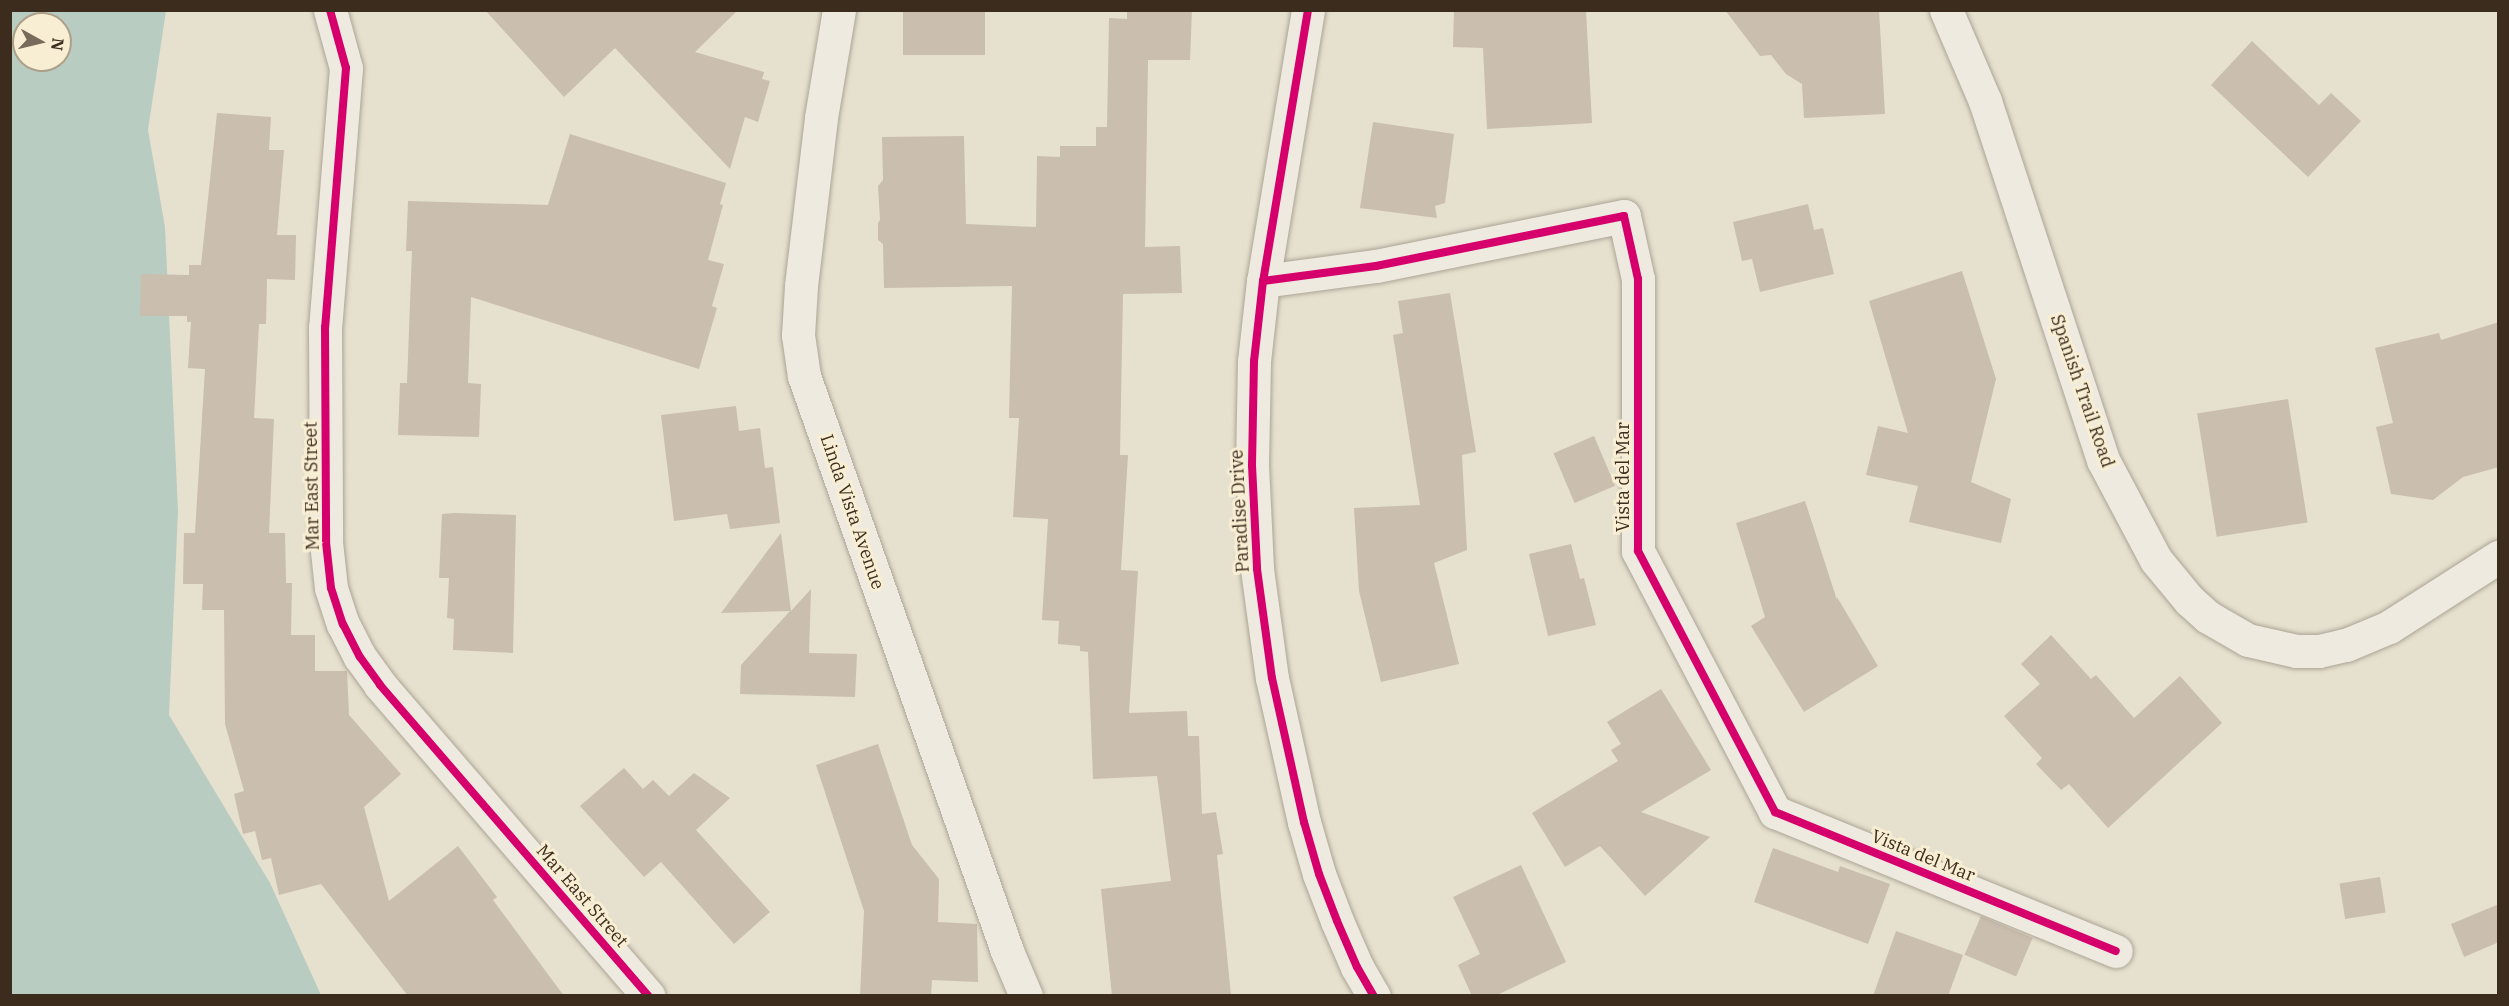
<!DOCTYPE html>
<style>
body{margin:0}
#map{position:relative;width:2509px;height:1006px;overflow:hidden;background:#e6e0ce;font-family:"IBM Plex Serif",serif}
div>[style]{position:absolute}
.water>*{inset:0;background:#b9ccc1}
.building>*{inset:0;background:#cabeae;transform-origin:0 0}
.roads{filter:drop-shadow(0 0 2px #aca496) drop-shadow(0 0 2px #aca496)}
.street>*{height:33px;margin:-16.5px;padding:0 16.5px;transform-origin:16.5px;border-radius:16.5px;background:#eeeae0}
.secondary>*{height:33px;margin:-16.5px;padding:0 16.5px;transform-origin:16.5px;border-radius:16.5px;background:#eeeae0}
.cycleway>*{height:8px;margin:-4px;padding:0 4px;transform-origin:4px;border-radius:4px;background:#d6006c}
span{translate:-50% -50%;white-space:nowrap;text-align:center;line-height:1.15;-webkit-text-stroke:6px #f8eed3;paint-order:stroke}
.street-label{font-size:18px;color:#3c2c1d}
.frame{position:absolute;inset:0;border:12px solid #3c2c1d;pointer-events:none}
.north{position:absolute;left:12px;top:12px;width:60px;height:60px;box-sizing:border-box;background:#f8eed3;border:2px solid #ada08a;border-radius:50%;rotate:98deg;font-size:16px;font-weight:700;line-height:24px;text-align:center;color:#3c2c1d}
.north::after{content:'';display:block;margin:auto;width:21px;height:27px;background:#786b5b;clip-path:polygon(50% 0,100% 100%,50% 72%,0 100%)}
</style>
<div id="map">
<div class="water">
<div style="clip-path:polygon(evenodd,10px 11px,166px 11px,148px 130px,165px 227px,178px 511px,169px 715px,270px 883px,321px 995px,11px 995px,10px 11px,24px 24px,60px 24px,60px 60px,24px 60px,24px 24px)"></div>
</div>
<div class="building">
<div style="clip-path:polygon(485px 10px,738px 10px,695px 52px,764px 72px,762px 79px,770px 81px,758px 122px,745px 117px,730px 169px,615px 48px,564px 97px)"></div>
<div style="left:903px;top:10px;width:82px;height:45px"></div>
<div style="clip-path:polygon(1127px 10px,1192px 10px,1190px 60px,1148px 60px,1145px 247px,1180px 246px,1182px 293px,1123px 294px,1120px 455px,1128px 455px,1121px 570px,1138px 571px,1129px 713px,1187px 711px,1188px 736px,1199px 736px,1202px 814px,1216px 812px,1223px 854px,1217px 855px,1231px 996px,1112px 996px,1101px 889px,1171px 881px,1157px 776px,1093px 779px,1088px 652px,1080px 651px,1080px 646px,1058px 644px,1059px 621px,1042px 620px,1048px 519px,1013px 517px,1019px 418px,1009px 418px,1012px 286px,884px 288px,883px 244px,878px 240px,878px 223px,880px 220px,878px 186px,883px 180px,882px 137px,964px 136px,966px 224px,1036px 227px,1037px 156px,1060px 157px,1060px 146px,1096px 146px,1096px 127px,1107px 127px,1109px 18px,1127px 19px)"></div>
<div style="clip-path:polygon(1454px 10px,1586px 10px,1592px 123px,1487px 129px,1483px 48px,1453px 47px)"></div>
<div style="clip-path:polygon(1725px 10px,1879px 10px,1885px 114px,1804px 118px,1802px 84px,1786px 74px,1771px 55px,1760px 56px)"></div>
<div style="clip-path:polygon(2252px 41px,2319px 105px,2331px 93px,2361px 121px,2308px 177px,2211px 85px)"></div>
<div style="clip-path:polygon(217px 113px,271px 117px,269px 150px,284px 150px,277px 235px,296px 235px,295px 280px,267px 279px,266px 324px,259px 324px,254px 418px,274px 419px,269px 533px,285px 533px,286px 583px,292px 583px,291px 635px,315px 635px,315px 671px,347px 671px,349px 715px,401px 774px,364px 807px,389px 901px,458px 846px,497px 897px,493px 900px,564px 996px,408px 996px,321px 884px,279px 895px,271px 858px,262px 860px,255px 831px,243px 834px,234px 794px,244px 791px,225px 724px,224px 610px,202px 610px,203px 584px,183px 584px,184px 533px,195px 533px,205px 369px,188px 368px,191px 322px,187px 322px,187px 316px,140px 316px,141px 274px,189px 275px,189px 265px,201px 265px)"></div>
<div style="clip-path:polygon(1373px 122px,1454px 134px,1445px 203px,1435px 206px,1437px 218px,1360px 208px)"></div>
<div style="clip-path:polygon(570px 134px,726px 183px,720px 204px,723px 205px,708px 260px,724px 264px,712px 306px,717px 308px,699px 369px,471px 297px,468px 383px,481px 384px,479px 437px,398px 435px,400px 383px,407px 383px,412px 251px,406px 251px,408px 201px,548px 205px)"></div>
<div style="clip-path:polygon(1808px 204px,1814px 230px,1823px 228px,1834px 274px,1760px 292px,1752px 259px,1742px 261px,1733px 222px)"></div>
<div style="clip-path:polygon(1962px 271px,1996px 379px,1971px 482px,2011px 499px,2001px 543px,1909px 522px,1918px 486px,1866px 475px,1878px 426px,1908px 433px,1869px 301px)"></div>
<div style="clip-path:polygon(1450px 293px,1476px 452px,1462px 455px,1467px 550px,1434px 563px,1459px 664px,1381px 682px,1359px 591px,1354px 508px,1420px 505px,1393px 335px,1403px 333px,1398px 301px)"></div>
<div style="clip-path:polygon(2499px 322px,2499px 467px,2463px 477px,2433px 500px,2391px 494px,2376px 427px,2393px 423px,2375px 348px,2439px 333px,2441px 340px)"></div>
<div style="left:2288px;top:399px;width:125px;height:92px;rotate:81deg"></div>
<div style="clip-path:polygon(736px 406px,739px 431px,760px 428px,765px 468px,773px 467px,780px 523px,730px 529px,727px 514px,674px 521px,661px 415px)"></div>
<div style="left:1594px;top:436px;width:54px;height:44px;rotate:67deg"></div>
<div style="clip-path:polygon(1805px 501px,1837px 600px,1837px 597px,1878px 666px,1804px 712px,1751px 626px,1765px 617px,1736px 523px)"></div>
<div style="clip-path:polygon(455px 513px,516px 515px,513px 653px,453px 650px,454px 619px,447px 618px,449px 578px,439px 578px,442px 514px)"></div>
<div style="clip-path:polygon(781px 533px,791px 611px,811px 589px,809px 653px,857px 654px,855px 697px,740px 694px,741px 665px,790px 611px,721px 613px)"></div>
<div style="clip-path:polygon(1571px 544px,1580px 579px,1584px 578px,1596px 625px,1548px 636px,1529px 554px)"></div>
<div style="clip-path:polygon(2051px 635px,2091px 679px,2096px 675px,2134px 718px,2180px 676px,2222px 723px,2108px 828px,2069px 784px,2061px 790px,2036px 764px,2042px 758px,2004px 716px,2040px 684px,2021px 664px)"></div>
<div style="clip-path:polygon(1661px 689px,1711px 770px,1641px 812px,1710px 837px,1645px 896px,1600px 846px,1565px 867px,1532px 813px,1618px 761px,1611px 750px,1621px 744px,1607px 722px)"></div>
<div style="clip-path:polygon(878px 744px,912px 845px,939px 879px,938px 922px,977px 924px,978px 982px,932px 980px,931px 996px,860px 996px,864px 911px,816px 765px)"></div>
<div style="clip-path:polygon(624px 768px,643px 789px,653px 780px,669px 796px,694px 773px,730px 798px,696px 830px,770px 912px,734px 944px,661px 862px,644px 877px,580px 806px)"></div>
<div style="clip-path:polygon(1773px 848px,1838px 872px,1840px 866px,1890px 884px,1868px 944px,1754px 902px)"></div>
<div style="clip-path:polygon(1521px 865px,1566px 962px,1495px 996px,1472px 996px,1458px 965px,1480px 954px,1453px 897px)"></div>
<div style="left:2380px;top:877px;width:36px;height:41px;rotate:81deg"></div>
<div style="clip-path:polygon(2499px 904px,2499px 942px,2464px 957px,2451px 924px)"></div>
<div style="left:1981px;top:916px;width:56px;height:42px;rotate:23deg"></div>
<div style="clip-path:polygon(1896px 931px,1963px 955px,1948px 996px,1873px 996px)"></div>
</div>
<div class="roads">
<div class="street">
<div style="left:330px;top:10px;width:60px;rotate:74.6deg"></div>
<div style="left:346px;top:68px;width:260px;rotate:94.6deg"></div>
<div style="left:325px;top:327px;width:215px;rotate:89.7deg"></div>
<div style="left:326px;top:542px;width:46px;rotate:83.8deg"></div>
<div style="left:331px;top:588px;width:38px;rotate:72deg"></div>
<div style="left:343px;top:624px;width:37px;rotate:63deg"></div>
<div style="left:360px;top:657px;width:34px;rotate:54deg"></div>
<div style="left:380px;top:685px;width:411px;rotate:49.2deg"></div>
<div style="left:839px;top:10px;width:109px;rotate:99.5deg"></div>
<div style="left:821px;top:118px;width:169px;rotate:96.8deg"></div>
<div style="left:801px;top:286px;width:49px;rotate:93.5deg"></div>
<div style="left:798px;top:335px;width:41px;rotate:81.7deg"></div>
<div style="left:804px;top:376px;width:610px;rotate:70.55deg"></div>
<div style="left:1007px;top:951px;width:49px;rotate:67.1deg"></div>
<div style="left:1946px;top:10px;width:99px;rotate:66.8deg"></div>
<div style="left:1985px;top:101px;width:378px;rotate:71.8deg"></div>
<div style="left:2103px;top:460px;width:113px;rotate:62.1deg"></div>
<div style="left:2156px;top:560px;width:52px;rotate:50.5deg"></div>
<div style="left:2189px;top:600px;width:25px;rotate:42deg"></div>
<div style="left:2208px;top:617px;width:46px;rotate:29.9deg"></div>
<div style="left:2248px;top:640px;width:49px;rotate:12.9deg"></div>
<div style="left:2296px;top:651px;width:23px"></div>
<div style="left:2319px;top:651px;width:28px;rotate:-13deg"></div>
<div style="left:2346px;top:645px;width:47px;rotate:-22.7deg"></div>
<div style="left:2389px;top:627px;width:130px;rotate:-32.7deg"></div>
<div style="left:1263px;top:281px;width:114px;rotate:-7.6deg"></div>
<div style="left:1376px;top:266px;width:253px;rotate:-11.4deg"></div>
<div style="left:1624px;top:216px;width:65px;rotate:77.5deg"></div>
<div style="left:1638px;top:279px;width:272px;rotate:90deg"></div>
<div style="left:1638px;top:551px;width:295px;rotate:62.3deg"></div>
<div style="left:1775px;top:812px;width:368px;rotate:22.2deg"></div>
</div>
<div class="secondary">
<div style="left:1308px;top:10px;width:275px;rotate:99.4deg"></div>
<div style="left:1263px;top:281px;width:81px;rotate:96.4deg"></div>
<div style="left:1254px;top:361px;width:104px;rotate:91.1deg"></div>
<div style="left:1252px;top:465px;width:104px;rotate:87.2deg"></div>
<div style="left:1257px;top:569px;width:110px;rotate:82.2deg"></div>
<div style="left:1272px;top:678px;width:148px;rotate:77.5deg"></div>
<div style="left:1304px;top:822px;width:54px;rotate:73.9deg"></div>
<div style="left:1319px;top:874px;width:50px;rotate:69deg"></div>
<div style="left:1337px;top:921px;width:50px;rotate:66.5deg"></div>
<div style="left:1357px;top:967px;width:34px;rotate:60deg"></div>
</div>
</div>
<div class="cycleway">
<div style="left:330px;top:10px;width:60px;rotate:74.6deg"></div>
<div style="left:346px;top:68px;width:260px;rotate:94.6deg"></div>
<div style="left:325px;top:327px;width:215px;rotate:89.7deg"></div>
<div style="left:326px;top:542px;width:46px;rotate:83.8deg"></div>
<div style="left:331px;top:588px;width:38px;rotate:72deg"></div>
<div style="left:343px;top:624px;width:37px;rotate:63deg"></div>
<div style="left:360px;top:657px;width:34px;rotate:54deg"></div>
<div style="left:380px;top:685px;width:411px;rotate:49.2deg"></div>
<div style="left:1308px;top:10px;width:275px;rotate:99.4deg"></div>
<div style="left:1263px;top:281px;width:81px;rotate:96.4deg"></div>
<div style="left:1254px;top:361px;width:104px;rotate:91.1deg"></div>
<div style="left:1252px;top:465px;width:104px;rotate:87.2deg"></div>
<div style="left:1257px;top:569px;width:110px;rotate:82.2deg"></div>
<div style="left:1272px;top:678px;width:148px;rotate:77.5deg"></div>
<div style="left:1304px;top:822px;width:54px;rotate:73.9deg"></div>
<div style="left:1319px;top:874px;width:50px;rotate:69deg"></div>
<div style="left:1337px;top:921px;width:50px;rotate:66.5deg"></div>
<div style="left:1357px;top:967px;width:34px;rotate:60deg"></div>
<div style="left:1263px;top:281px;width:114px;rotate:-7.6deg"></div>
<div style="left:1376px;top:266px;width:253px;rotate:-11.4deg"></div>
<div style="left:1624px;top:216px;width:65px;rotate:77.5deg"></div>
<div style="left:1638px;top:279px;width:272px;rotate:90deg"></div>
<div style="left:1638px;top:551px;width:295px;rotate:62.3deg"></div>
<div style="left:1775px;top:812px;width:368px;rotate:22.2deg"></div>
</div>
<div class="street-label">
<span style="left:2082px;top:391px;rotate:71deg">Spanish Trail Road</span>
<span style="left:1623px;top:477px;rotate:-90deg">Vista del Mar</span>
<span style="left:312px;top:486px;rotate:-91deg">Mar East Street</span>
<span style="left:1240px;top:511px;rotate:-93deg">Paradise Drive</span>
<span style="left:852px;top:512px;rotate:71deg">Linda Vista Avenue</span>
<span style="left:1923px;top:856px;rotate:22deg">Vista del Mar</span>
<span style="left:582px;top:896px;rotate:49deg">Mar East Street</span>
</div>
<div class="frame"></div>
<div class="north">N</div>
</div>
